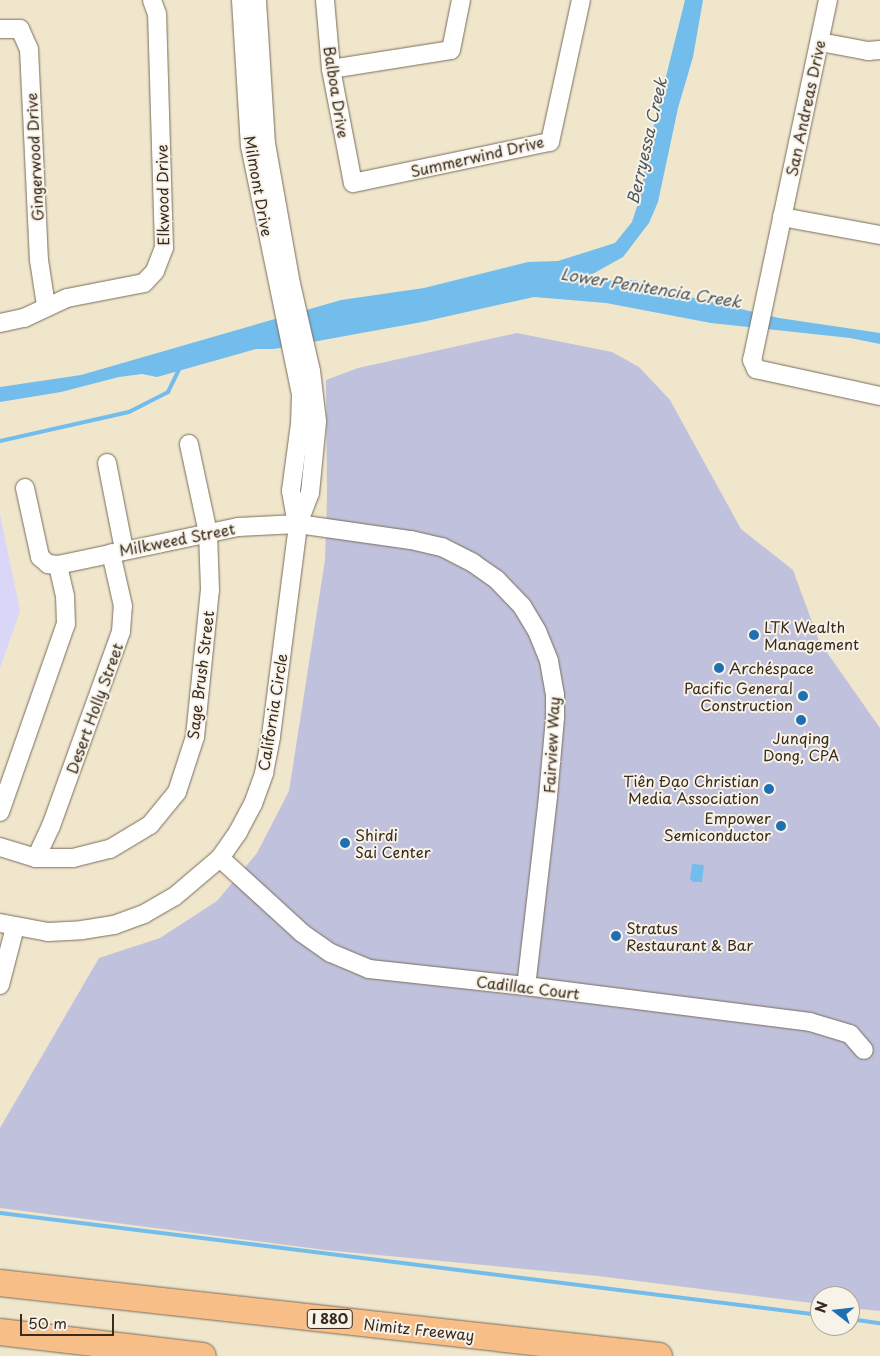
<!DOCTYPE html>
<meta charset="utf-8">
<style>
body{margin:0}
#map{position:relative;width:880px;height:1356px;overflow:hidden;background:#efe6cc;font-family:"Playpen Sans",sans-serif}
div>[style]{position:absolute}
.built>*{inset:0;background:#dad6f7}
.industrial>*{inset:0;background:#c0c2dd}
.water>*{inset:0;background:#73bdec}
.stream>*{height:4px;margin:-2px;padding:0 2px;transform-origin:2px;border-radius:2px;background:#73bdec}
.roads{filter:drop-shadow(0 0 1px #7a6c5b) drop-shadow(0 0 1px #7a6c5b)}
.minor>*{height:18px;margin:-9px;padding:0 9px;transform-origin:9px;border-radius:9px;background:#fff}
.highway>*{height:26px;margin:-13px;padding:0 13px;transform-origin:13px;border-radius:13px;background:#f7be87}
.dots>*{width:14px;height:14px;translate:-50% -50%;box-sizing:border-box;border:2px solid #f7f3e8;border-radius:50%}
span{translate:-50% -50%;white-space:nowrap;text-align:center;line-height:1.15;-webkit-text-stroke:4px #f7f3e8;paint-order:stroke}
.shield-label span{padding:1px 4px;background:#f7f3e8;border:1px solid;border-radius:4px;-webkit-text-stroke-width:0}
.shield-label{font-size:14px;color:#3b2a1e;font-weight:700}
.street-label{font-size:15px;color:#3b2a1e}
.poi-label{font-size:15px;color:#3b2a1e}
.left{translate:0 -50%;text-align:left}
.right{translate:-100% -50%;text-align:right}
.water-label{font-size:16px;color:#4c565c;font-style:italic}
.north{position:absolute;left:810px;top:1286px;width:50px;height:50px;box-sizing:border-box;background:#f7f3e8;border:1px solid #aca397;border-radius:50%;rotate:286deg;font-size:14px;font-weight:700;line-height:20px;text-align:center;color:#3b2a1e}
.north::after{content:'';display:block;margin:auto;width:18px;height:22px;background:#1f6fb2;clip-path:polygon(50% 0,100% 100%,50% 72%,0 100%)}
.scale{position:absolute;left:20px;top:1314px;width:94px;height:22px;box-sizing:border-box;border:2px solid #3b2a1e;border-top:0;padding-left:6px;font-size:15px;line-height:18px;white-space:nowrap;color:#3b2a1e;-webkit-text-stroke:4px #f7f3e8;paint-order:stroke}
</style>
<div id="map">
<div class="built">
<div style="clip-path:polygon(0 514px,20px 611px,0 668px)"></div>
</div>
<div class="industrial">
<div style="clip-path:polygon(517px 333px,612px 352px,639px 367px,670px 400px,741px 529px,793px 570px,819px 641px,880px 728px,880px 1311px,850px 1308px,850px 1296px,820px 1296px,820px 1304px,598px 1276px,325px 1250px,0 1208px,0 1128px,99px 958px,160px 938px,217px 901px,257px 853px,289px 791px,325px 560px,327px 498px,326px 380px,358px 368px)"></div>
</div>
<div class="water">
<div style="clip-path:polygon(685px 0,703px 0,693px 57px,678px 108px,658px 202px,649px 223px,623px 257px,580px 281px,635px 280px,653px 288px,779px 318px,880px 333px,880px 344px,850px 338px,711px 323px,606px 303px,534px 297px,422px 322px,274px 349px,256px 349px,157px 377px,142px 374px,119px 377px,61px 392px,0 402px,0 387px,81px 375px,341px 300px,424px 288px,528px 262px,558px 261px,615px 243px,632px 222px,639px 200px,653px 129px)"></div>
<div style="clip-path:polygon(692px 864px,704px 865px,702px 882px,693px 882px,690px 879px)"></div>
</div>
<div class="stream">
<div style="left:0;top:441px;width:132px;rotate:-12.7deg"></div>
<div style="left:129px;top:412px;width:44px;rotate:-27.1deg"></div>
<div style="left:168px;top:392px;width:28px;rotate:-64deg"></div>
<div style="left:0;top:1213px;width:826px;rotate:7.09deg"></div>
<div style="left:850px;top:1319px;width:30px;rotate:8deg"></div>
</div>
<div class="roads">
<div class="minor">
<div style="left:241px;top:0;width:146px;rotate:86.5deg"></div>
<div style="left:250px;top:146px;width:254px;rotate:78.4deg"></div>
<div style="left:301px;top:395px;width:29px;rotate:92deg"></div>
<div style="left:300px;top:424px;width:68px;rotate:97.7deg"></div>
<div style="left:291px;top:491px;width:34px;rotate:80deg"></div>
<div style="left:325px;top:0;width:69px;rotate:85deg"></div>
<div style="left:331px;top:69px;width:116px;rotate:79.1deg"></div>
<div style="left:353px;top:183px;width:201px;rotate:-11.8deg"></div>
<div style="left:550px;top:142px;width:145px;rotate:-77.7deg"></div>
<div style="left:828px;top:0;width:368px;rotate:101.9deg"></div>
<div style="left:752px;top:360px;width:10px;rotate:66deg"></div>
<div style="left:756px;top:369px;width:127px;rotate:12.3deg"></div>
<div style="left:0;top:29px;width:20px"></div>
<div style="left:20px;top:29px;width:22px;rotate:66deg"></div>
<div style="left:29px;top:49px;width:211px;rotate:87.3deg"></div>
<div style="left:39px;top:260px;width:47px;rotate:81.3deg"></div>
<div style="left:820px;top:42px;width:49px;rotate:10.6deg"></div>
<div style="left:868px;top:51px;width:12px;rotate:-5deg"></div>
<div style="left:331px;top:69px;width:121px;rotate:-9deg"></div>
<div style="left:451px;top:50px;width:51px;rotate:-78.7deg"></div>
<div style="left:782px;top:217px;width:100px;rotate:10.4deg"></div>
<div style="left:0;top:323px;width:25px;rotate:-12deg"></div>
<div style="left:24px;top:318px;width:47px;rotate:-24.9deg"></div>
<div style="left:67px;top:298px;width:78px;rotate:-11deg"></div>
<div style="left:144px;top:283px;width:16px;rotate:-47deg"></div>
<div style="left:155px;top:271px;width:25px;rotate:-69deg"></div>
<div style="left:164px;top:248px;width:234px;rotate:-91.7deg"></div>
<div style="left:157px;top:14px;width:15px;rotate:-110deg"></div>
<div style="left:107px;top:463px;width:89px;rotate:78.9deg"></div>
<div style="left:25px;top:488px;width:71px;rotate:77.7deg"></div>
<div style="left:40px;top:557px;width:11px;rotate:41deg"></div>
<div style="left:48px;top:564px;width:10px;rotate:6deg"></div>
<div style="left:58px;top:565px;width:184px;rotate:-11.9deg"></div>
<div style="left:238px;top:527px;width:60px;rotate:-2.9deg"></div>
<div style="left:298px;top:524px;width:114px;rotate:8.1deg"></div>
<div style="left:411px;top:540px;width:32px;rotate:13deg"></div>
<div style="left:442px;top:547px;width:35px;rotate:27deg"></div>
<div style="left:473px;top:563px;width:29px;rotate:35deg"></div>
<div style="left:497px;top:580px;width:36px;rotate:46deg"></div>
<div style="left:522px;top:606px;width:29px;rotate:59deg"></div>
<div style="left:537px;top:631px;width:32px;rotate:68deg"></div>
<div style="left:549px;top:661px;width:35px;rotate:80deg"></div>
<div style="left:555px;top:695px;width:23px;rotate:90deg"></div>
<div style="left:555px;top:718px;width:79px;rotate:95.1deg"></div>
<div style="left:548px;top:797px;width:190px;rotate:96.6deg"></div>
<div style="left:0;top:812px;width:199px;rotate:-70.7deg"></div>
<div style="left:66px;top:624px;width:28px;rotate:-92deg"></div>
<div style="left:65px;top:596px;width:32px;rotate:-103deg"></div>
<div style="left:0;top:847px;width:38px;rotate:17deg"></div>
<div style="left:36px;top:858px;width:37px"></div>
<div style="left:73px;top:858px;width:38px;rotate:-14deg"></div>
<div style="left:110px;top:849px;width:47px;rotate:-31deg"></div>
<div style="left:150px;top:825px;width:43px;rotate:-50.7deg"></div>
<div style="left:177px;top:792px;width:58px;rotate:-71.9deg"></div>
<div style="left:195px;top:737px;width:148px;rotate:-84.2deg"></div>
<div style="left:210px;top:590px;width:57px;rotate:-92deg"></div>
<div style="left:208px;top:533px;width:91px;rotate:-102.1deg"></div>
<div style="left:36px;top:858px;width:35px;rotate:-65deg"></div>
<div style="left:51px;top:826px;width:206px;rotate:-70.2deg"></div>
<div style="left:121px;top:632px;width:26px;rotate:-86deg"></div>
<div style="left:123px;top:606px;width:54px;rotate:-102.8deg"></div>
<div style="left:220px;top:858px;width:111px;rotate:42.4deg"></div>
<div style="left:302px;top:933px;width:35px;rotate:35deg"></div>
<div style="left:331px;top:953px;width:41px;rotate:22.8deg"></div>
<div style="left:369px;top:969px;width:158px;rotate:6.2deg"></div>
<div style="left:526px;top:986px;width:286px;rotate:7.2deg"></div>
<div style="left:810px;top:1022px;width:42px;rotate:16.7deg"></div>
<div style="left:850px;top:1034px;width:21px;rotate:49deg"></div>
<div style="left:0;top:923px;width:49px;rotate:10.6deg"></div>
<div style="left:48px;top:932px;width:34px;rotate:-3deg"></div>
<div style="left:82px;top:930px;width:32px;rotate:-9deg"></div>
<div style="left:114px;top:925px;width:32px;rotate:-20deg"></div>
<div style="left:144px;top:914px;width:34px;rotate:-30deg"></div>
<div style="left:174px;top:897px;width:60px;rotate:-40.3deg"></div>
<div style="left:220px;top:858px;width:32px;rotate:-55deg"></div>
<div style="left:238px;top:832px;width:32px;rotate:-62deg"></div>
<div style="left:253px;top:804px;width:33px;rotate:-70deg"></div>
<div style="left:264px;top:773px;width:38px;rotate:-79deg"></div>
<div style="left:271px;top:736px;width:214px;rotate:-82.7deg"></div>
<div style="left:298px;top:524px;width:33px;rotate:-69deg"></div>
<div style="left:310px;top:493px;width:72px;rotate:-84.4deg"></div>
<div style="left:317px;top:421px;width:50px;rotate:-96.8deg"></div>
<div style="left:311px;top:371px;width:89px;rotate:-102.9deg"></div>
<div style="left:291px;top:284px;width:142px;rotate:-100.1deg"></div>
<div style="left:266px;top:144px;width:144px;rotate:-93.6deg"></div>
<div style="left:0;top:985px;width:60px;rotate:-75.5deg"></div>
</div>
<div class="highway">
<div style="left:0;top:1283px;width:663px;rotate:6.32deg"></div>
<div style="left:0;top:1332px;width:204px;rotate:6.7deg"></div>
</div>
</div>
<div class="dots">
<div style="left:754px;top:635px;background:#1f6fb2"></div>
<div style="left:719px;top:668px;background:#1f6fb2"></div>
<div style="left:803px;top:696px;background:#1f6fb2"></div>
<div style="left:801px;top:720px;background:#1f6fb2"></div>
<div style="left:769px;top:789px;background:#1f6fb2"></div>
<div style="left:781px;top:826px;background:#1f6fb2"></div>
<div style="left:345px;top:843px;background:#1f6fb2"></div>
<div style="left:616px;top:936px;background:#1f6fb2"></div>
</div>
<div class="shield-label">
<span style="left:330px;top:1319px">I 880</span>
</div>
<div class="street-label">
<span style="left:337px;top:92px;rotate:81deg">Balboa Drive</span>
<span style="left:805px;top:108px;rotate:-78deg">San Andreas Drive</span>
<span style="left:477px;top:156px;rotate:-13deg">Summerwind Drive</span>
<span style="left:34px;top:157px;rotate:-93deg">Gingerwood Drive</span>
<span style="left:259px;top:186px;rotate:80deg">Milmont Drive</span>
<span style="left:162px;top:195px;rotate:-91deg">Elkwood Drive</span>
<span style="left:177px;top:539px;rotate:-11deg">Milkweed Street</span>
<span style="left:200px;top:675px;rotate:-83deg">Sage Brush Street</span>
<span style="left:94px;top:708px;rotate:-70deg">Desert Holly Street</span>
<span style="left:272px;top:712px;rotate:-81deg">California Circle</span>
<span style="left:551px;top:745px;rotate:-87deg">Fairview Way</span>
<span style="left:528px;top:987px;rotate:7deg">Cadillac Court</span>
<span style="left:419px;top:1329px;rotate:6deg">Nimitz Freeway</span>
</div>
<div class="poi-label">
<span class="left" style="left:764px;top:635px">LTK Wealth<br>Management</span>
<span class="left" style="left:729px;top:668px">Archéspace</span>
<span class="right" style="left:793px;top:696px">Pacific General<br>Construction</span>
<span style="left:801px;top:746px">Junqing<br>Dong, CPA</span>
<span class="right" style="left:759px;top:789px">Tiên Đạo Christian<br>Media Association</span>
<span class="right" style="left:771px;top:826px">Empower<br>Semiconductor</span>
<span class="left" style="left:355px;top:843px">Shirdi<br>Sai Center</span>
<span class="left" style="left:626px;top:936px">Stratus<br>Restaurant &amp; Bar</span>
</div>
<div class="water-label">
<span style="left:646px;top:141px;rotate:-77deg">Berryessa Creek</span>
<span style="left:651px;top:287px;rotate:9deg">Lower Penitencia Creek</span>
</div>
<div class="north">N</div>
<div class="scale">50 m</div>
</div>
